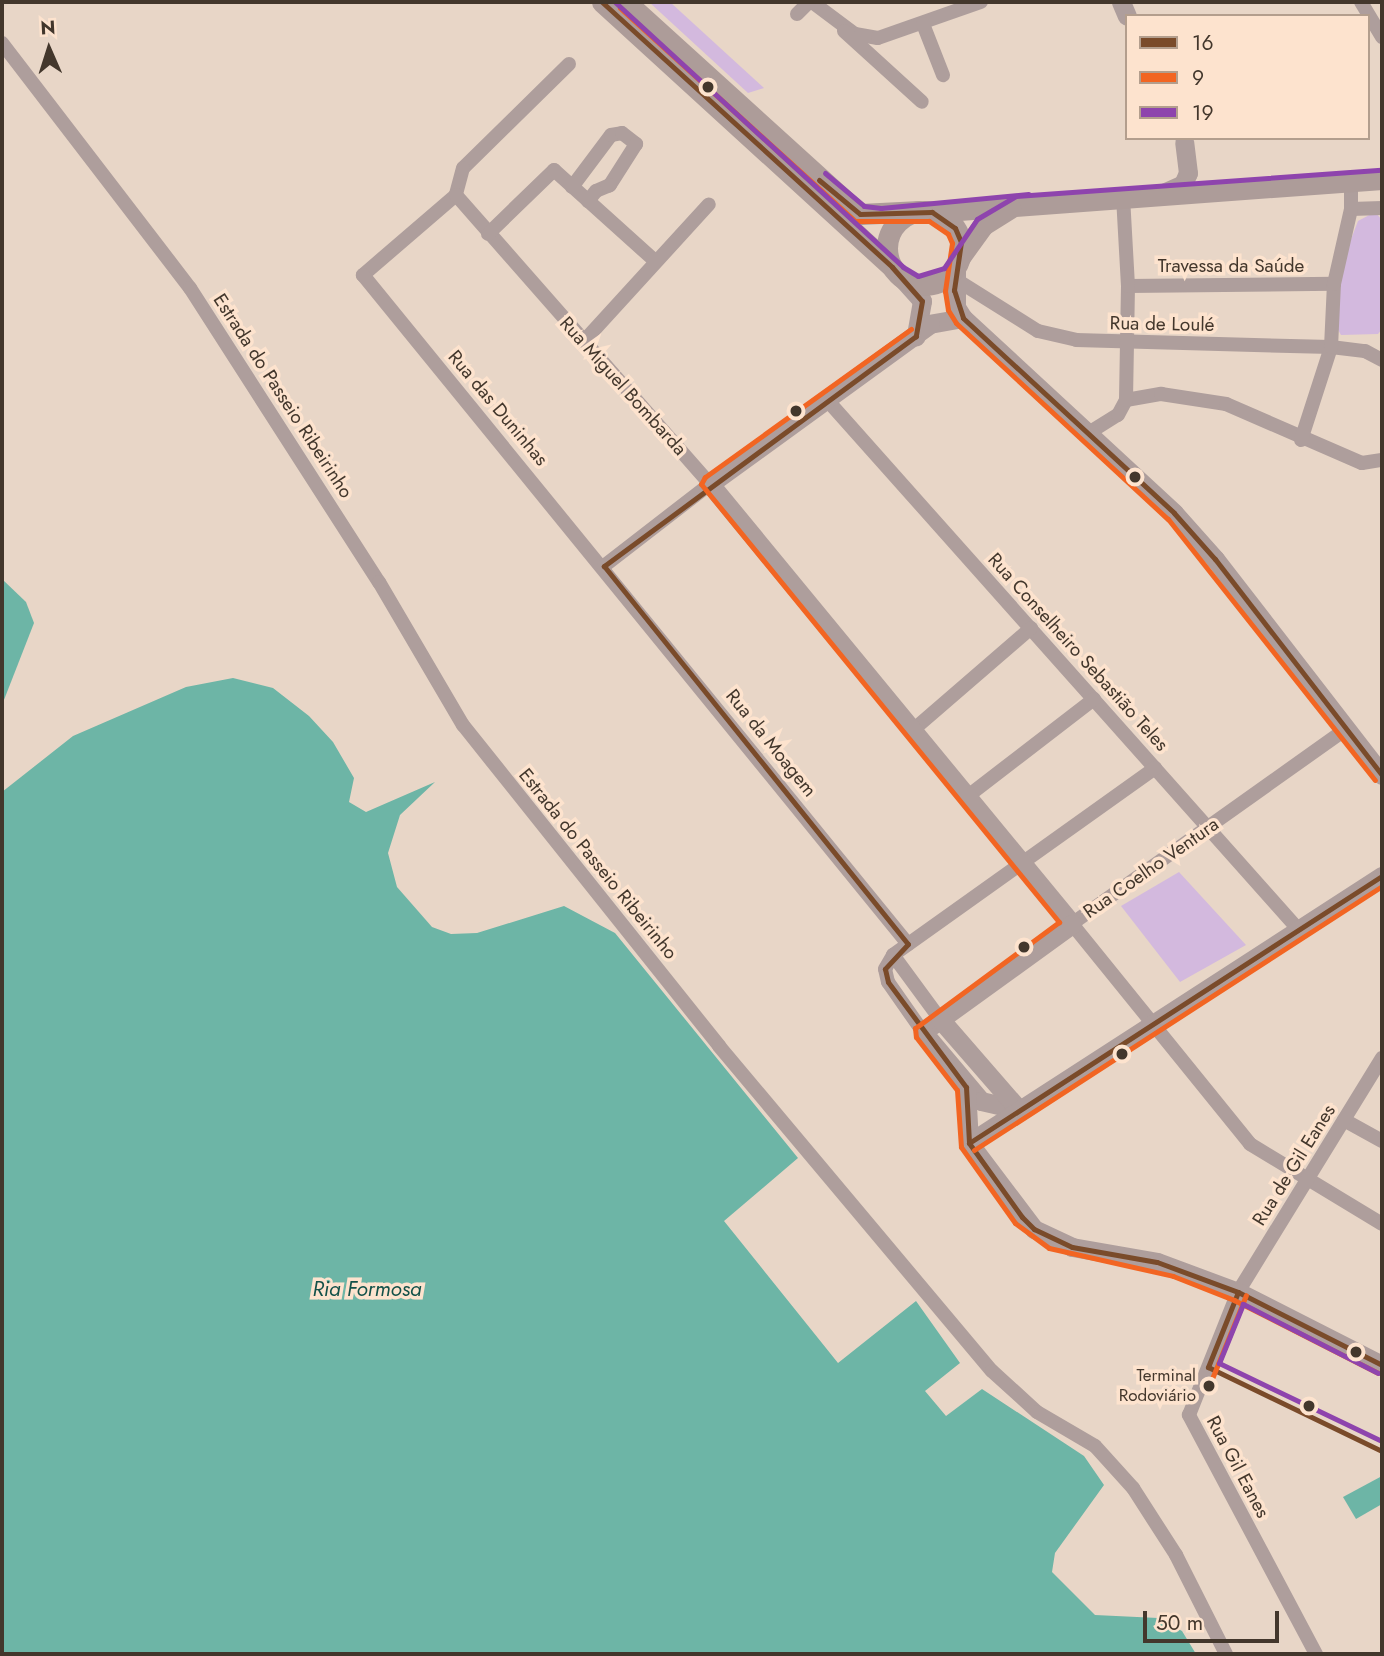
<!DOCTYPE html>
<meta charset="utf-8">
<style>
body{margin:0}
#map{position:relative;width:1384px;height:1656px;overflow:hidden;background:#e8d6c7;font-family:Jost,sans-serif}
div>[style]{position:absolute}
.green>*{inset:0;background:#d3b9de}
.water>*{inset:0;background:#6db5a6}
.minor>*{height:14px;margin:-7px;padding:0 7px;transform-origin:7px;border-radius:7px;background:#ae9e9c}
.tertiary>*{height:19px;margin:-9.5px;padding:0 9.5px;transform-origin:9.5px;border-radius:9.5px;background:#ae9e9c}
.secondary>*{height:21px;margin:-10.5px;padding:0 10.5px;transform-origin:10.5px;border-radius:10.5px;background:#ad9c99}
.secondary>.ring{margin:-10.5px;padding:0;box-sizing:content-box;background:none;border:21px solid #ad9c99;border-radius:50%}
.bus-1>*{height:5px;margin:-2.5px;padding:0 2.5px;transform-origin:2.5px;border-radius:2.5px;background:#7a4b2a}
.bus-2>*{height:5px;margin:-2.5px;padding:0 2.5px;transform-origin:2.5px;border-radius:2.5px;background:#f26522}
.bus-3>*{height:5px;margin:-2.5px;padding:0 2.5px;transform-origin:2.5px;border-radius:2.5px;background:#8e44ad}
.dots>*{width:19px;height:19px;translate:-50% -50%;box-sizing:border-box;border:4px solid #fde3ce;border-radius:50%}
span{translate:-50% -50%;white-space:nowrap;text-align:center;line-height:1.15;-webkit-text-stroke:7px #fde3ce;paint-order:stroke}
.bus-label{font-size:17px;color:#43372c}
.right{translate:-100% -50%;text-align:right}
.street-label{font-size:19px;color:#43372c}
.water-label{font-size:21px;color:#135149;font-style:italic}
.frame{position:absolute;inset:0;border:4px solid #43372c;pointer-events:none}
.legend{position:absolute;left:1125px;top:14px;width:245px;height:126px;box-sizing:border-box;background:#fde3ce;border:2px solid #b39e8d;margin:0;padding:9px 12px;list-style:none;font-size:21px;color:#43372c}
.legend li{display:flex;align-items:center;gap:14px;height:35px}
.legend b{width:35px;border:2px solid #b39e8d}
.north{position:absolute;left:14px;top:14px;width:70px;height:70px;-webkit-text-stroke:5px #fde3ce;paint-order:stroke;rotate:357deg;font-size:19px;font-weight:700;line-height:28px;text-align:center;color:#43372c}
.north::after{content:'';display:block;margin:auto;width:24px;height:32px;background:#43372c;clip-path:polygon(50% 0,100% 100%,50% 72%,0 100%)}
.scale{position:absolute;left:1143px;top:1611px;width:136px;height:32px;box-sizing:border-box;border:4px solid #43372c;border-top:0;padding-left:9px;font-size:21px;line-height:24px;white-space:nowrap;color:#43372c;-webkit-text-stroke:5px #fde3ce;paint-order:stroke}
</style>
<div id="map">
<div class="green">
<div style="clip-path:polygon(649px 2px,670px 2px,764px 88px,748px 93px)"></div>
<div style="clip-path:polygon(1375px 212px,1382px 220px,1382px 329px,1378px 334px,1341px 335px,1336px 326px,1334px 284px,1358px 221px)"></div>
<div style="clip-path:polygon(1179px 872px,1246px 945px,1180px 982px,1121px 906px)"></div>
</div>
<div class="water">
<div style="clip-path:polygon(2px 579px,26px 602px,34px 623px,2px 705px)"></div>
<div style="clip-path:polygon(233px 678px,273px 688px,309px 716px,333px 742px,354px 778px,349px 802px,366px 812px,435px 782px,400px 815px,388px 853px,397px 887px,432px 927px,451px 934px,477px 933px,564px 906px,615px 933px,798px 1158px,724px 1221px,838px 1363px,916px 1301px,960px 1363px,925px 1391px,946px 1416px,982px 1389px,1084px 1456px,1104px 1485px,1055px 1553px,1052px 1572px,1095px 1615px,1158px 1618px,1182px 1631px,1196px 1654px,2px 1654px,2px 792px,73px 736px,186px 687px)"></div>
<div style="clip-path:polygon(1382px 1476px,1382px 1504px,1356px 1519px,1343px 1497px)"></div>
</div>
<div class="minor">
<div style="left:812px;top:2px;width:54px;rotate:36.7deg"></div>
<div style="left:855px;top:34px;width:23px;rotate:10deg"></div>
<div style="left:878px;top:38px;width:109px;rotate:-19.3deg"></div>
<div style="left:1361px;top:2px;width:41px;rotate:59deg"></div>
<div style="left:797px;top:14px;width:17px;rotate:-45deg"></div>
<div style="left:923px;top:24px;width:55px;rotate:68.6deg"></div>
<div style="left:844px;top:31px;width:105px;rotate:42.3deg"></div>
<div style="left:2px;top:43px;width:309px;rotate:52.5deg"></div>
<div style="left:190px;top:288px;width:350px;rotate:57.3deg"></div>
<div style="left:379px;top:582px;width:166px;rotate:59.6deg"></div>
<div style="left:463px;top:725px;width:411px;rotate:51.4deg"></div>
<div style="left:719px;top:1046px;width:424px;rotate:50deg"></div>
<div style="left:992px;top:1371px;width:61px;rotate:42.3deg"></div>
<div style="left:1037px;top:1412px;width:67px;rotate:30.4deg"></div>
<div style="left:1095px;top:1446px;width:57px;rotate:47.9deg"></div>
<div style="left:1133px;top:1488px;width:80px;rotate:57.3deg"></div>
<div style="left:1176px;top:1555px;width:111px;rotate:63.2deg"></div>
<div style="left:569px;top:64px;width:148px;rotate:135.5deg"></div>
<div style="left:463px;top:168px;width:28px;rotate:105deg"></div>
<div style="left:456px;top:195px;width:123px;rotate:139.3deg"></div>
<div style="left:363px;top:275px;width:863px;rotate:50.83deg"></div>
<div style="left:572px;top:187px;width:65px;rotate:-53.1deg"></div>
<div style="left:611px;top:135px;width:11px;rotate:-10deg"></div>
<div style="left:622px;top:133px;width:18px;rotate:38deg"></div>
<div style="left:636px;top:144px;width:49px;rotate:122.4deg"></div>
<div style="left:610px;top:185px;width:15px;rotate:157deg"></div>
<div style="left:596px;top:191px;width:13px;rotate:129deg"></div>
<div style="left:456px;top:195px;width:385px;rotate:48.7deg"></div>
<div style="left:710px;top:484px;width:134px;rotate:142.3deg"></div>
<div style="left:1351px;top:209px;width:31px;rotate:-2deg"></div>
<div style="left:488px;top:234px;width:92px;rotate:-44.1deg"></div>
<div style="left:554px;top:170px;width:137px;rotate:42deg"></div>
<div style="left:955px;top:279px;width:98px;rotate:32.1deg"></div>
<div style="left:1038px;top:331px;width:39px;rotate:13deg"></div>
<div style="left:1076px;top:340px;width:255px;rotate:1.6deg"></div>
<div style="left:1331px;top:347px;width:34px;rotate:7deg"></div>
<div style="left:1365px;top:351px;width:19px;rotate:28deg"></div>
<div style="left:1128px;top:286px;width:206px;rotate:-0.6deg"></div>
<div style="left:584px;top:341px;width:185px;rotate:-47.6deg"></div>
<div style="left:1126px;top:400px;width:36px;rotate:-10deg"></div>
<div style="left:1161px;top:394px;width:66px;rotate:8.7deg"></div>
<div style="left:1226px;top:404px;width:148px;rotate:23.5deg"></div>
<div style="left:1362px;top:463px;width:20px;rotate:-9deg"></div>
<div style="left:828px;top:401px;width:708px;rotate:48.32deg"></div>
<div style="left:1087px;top:434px;width:36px;rotate:-32deg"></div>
<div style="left:1118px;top:415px;width:17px;rotate:-62deg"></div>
<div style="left:1126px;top:400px;width:114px;rotate:-89deg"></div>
<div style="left:1128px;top:286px;width:90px;rotate:-93.2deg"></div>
<div style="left:1301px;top:440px;width:98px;rotate:-72.1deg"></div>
<div style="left:1331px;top:347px;width:63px;rotate:-87.3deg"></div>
<div style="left:1334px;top:284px;width:77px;rotate:-77.2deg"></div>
<div style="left:1351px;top:209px;width:28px;rotate:-90deg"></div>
<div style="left:1346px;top:729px;width:336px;rotate:144.6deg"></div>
<div style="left:1072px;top:924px;width:283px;rotate:51deg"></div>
<div style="left:1250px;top:1144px;width:154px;rotate:31.2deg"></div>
<div style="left:913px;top:730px;width:156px;rotate:-40.8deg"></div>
<div style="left:968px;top:796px;width:159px;rotate:-37.6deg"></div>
<div style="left:893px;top:955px;width:79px;rotate:53.7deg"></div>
<div style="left:923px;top:1032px;width:61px;rotate:-125deg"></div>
<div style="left:888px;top:982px;width:13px;rotate:-103deg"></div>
<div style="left:885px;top:969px;width:16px;rotate:-60deg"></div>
<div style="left:893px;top:955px;width:322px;rotate:-35.5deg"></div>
<div style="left:1344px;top:1120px;width:43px;rotate:28.9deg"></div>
<div style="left:1316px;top:1654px;width:271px;rotate:-118deg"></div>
<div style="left:1189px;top:1415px;width:132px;rotate:-68.3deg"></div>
<div style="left:1238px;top:1292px;width:275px;rotate:-58.4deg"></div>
</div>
<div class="tertiary">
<div style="left:1121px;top:2px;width:15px;rotate:67deg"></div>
<div style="left:1161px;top:194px;width:24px;rotate:-24deg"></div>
<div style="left:1183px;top:184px;width:12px;rotate:-66deg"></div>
<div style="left:1188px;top:173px;width:31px;rotate:-97deg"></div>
<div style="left:956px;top:267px;width:40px;rotate:90deg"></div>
<div style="left:956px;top:307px;width:13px;rotate:58deg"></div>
<div style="left:963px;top:318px;width:287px;rotate:42.7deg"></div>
<div style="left:1174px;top:513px;width:62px;rotate:48.3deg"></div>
<div style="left:1215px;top:559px;width:273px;rotate:52.3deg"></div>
<div style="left:898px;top:274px;width:36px;rotate:48deg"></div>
<div style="left:922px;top:301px;width:36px;rotate:100deg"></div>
<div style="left:963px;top:318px;width:34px;rotate:170deg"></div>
<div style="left:930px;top:324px;width:272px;rotate:144deg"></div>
<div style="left:710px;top:484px;width:570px;rotate:50.55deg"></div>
<div style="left:1072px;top:924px;width:184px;rotate:144.1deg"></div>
<div style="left:923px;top:1032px;width:90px;rotate:50deg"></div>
<div style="left:981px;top:1101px;width:39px;rotate:13deg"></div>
<div style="left:940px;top:1019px;width:121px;rotate:49deg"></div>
<div style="left:966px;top:1087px;width:56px;rotate:86.9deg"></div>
<div style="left:969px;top:1143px;width:108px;rotate:52.9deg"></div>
<div style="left:1034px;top:1229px;width:42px;rotate:25.3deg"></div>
<div style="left:1072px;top:1247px;width:86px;rotate:10deg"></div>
<div style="left:1157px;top:1262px;width:86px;rotate:20.3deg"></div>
<div style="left:1238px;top:1292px;width:161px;rotate:26.9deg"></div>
<div style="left:969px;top:1143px;width:492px;rotate:-32.9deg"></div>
</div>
<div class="secondary">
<div style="left:602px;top:2px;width:393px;rotate:42.4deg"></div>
<div style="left:626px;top:2px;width:316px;rotate:42.2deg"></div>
<div style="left:860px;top:214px;width:60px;rotate:-2.9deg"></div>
<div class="ring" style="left:887px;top:211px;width:53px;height:53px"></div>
<div style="left:932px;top:212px;width:451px;rotate:-4.2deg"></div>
<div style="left:960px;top:257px;width:39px;rotate:-54deg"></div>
<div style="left:983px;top:225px;width:32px;rotate:-32deg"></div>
</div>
<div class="bus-1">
<div style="left:602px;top:2px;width:393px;rotate:42.4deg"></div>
<div style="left:892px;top:267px;width:45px;rotate:48.6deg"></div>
<div style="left:922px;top:301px;width:36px;rotate:100deg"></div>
<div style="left:916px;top:336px;width:388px;rotate:143.6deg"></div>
<div style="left:604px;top:566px;width:485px;rotate:51.2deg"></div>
<div style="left:908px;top:944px;width:34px;rotate:133deg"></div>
<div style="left:885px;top:969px;width:13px;rotate:77deg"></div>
<div style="left:888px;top:982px;width:131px;rotate:53.4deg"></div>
<div style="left:966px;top:1087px;width:56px;rotate:86.9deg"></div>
<div style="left:969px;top:1143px;width:91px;rotate:54.4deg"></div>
<div style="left:1022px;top:1217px;width:17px;rotate:45deg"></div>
<div style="left:1034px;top:1229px;width:42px;rotate:25.3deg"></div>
<div style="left:1072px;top:1247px;width:86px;rotate:10deg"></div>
<div style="left:1157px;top:1262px;width:86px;rotate:20.3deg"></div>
<div style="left:1238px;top:1292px;width:161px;rotate:26.9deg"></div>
<div style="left:819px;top:180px;width:53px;rotate:39.7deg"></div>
<div style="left:860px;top:214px;width:72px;rotate:-1.6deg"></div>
<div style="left:932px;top:212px;width:28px;rotate:35deg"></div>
<div style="left:955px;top:228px;width:15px;rotate:67deg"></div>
<div style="left:961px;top:242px;width:49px;rotate:98.3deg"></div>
<div style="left:954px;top:290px;width:29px;rotate:72deg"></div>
<div style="left:963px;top:318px;width:287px;rotate:42.7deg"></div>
<div style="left:1174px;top:513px;width:62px;rotate:48.3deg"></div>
<div style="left:1215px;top:559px;width:273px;rotate:52.3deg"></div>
<div style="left:969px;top:1143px;width:492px;rotate:-32.9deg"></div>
<div style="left:1238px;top:1292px;width:81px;rotate:111.8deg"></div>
<div style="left:1208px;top:1367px;width:193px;rotate:25.8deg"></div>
</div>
<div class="bus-2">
<div style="left:620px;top:8px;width:317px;rotate:42.2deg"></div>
<div style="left:855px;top:221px;width:74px"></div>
<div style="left:929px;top:221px;width:23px;rotate:34deg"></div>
<div style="left:948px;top:234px;width:10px;rotate:66deg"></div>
<div style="left:952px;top:243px;width:49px;rotate:98.3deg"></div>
<div style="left:945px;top:291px;width:19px;rotate:81deg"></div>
<div style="left:948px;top:310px;width:15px;rotate:58deg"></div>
<div style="left:956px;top:323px;width:289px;rotate:42.8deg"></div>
<div style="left:1168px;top:519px;width:333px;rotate:51.6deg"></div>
<div style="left:911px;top:329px;width:254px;rotate:144.3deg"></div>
<div style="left:705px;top:477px;width:8px;rotate:120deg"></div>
<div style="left:701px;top:484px;width:566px;rotate:50.74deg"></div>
<div style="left:1059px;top:922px;width:179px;rotate:143.6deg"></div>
<div style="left:915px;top:1028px;width:9px;rotate:84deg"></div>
<div style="left:916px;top:1037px;width:67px;rotate:52.3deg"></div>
<div style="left:957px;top:1090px;width:57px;rotate:86deg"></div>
<div style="left:961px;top:1147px;width:93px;rotate:54.6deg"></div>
<div style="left:1015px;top:1223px;width:42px;rotate:36.3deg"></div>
<div style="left:1049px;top:1248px;width:127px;rotate:12.7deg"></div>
<div style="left:1173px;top:1276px;width:66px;rotate:21.5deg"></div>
<div style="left:1234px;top:1300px;width:161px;rotate:26.9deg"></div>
<div style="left:974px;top:1150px;width:486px;rotate:-32.9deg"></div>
<div style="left:1209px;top:1386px;width:98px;rotate:-67.9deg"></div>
</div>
<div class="bus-3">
<div style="left:615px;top:2px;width:391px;rotate:42.6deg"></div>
<div style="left:903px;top:267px;width:17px;rotate:31deg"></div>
<div style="left:918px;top:276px;width:27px;rotate:-17deg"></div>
<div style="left:944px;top:268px;width:59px;rotate:-56deg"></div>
<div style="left:977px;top:219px;width:45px;rotate:-30.5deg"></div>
<div style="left:1016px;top:196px;width:366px;rotate:-4.1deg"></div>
<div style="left:825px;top:173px;width:51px;rotate:40.2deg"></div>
<div style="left:864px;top:206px;width:17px;rotate:7deg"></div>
<div style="left:881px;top:208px;width:148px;rotate:-5.4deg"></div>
<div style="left:1378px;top:1373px;width:152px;rotate:-152.9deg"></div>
<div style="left:1243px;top:1304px;width:64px;rotate:112.1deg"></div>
<div style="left:1219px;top:1363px;width:181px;rotate:25.6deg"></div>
</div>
<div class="dots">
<div style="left:708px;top:87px;background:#43372c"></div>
<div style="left:796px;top:411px;background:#43372c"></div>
<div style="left:1135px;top:477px;background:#43372c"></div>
<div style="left:1024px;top:947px;background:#43372c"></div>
<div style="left:1122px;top:1054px;background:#43372c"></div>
<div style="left:1356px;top:1352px;background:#43372c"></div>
<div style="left:1209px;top:1386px;background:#43372c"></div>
<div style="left:1309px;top:1406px;background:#43372c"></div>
</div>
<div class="bus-label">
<span class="right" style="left:1196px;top:1386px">Terminal<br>Rodoviário</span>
</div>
<div class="street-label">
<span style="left:1231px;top:266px">Travessa da Saúde</span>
<span style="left:1162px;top:324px;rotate:1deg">Rua de Loulé</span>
<span style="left:623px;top:386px;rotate:48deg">Rua Miguel Bombarda</span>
<span style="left:283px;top:396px;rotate:57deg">Estrada do Passeio Ribeirinho</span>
<span style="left:498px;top:408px;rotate:50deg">Rua das Duninhas</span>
<span style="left:1078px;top:652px;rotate:48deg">Rua Conselheiro Sebastião Teles</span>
<span style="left:771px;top:743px;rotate:51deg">Rua da Moagem</span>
<span style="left:598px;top:864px;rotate:51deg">Estrada do Passeio Ribeirinho</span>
<span style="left:1151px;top:868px;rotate:-35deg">Rua Coelho Ventura</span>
<span style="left:1294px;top:1165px;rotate:-58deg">Rua de Gil Eanes</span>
<span style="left:1238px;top:1467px;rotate:62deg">Rua Gil Eanes</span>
</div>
<div class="water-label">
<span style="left:367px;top:1289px">Ria Formosa</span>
</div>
<div class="frame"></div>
<ul class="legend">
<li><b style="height:9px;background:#7a4b2a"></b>16</li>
<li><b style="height:9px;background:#f26522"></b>9</li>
<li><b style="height:9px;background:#8e44ad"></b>19</li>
</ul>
<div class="north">N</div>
<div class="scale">50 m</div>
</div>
